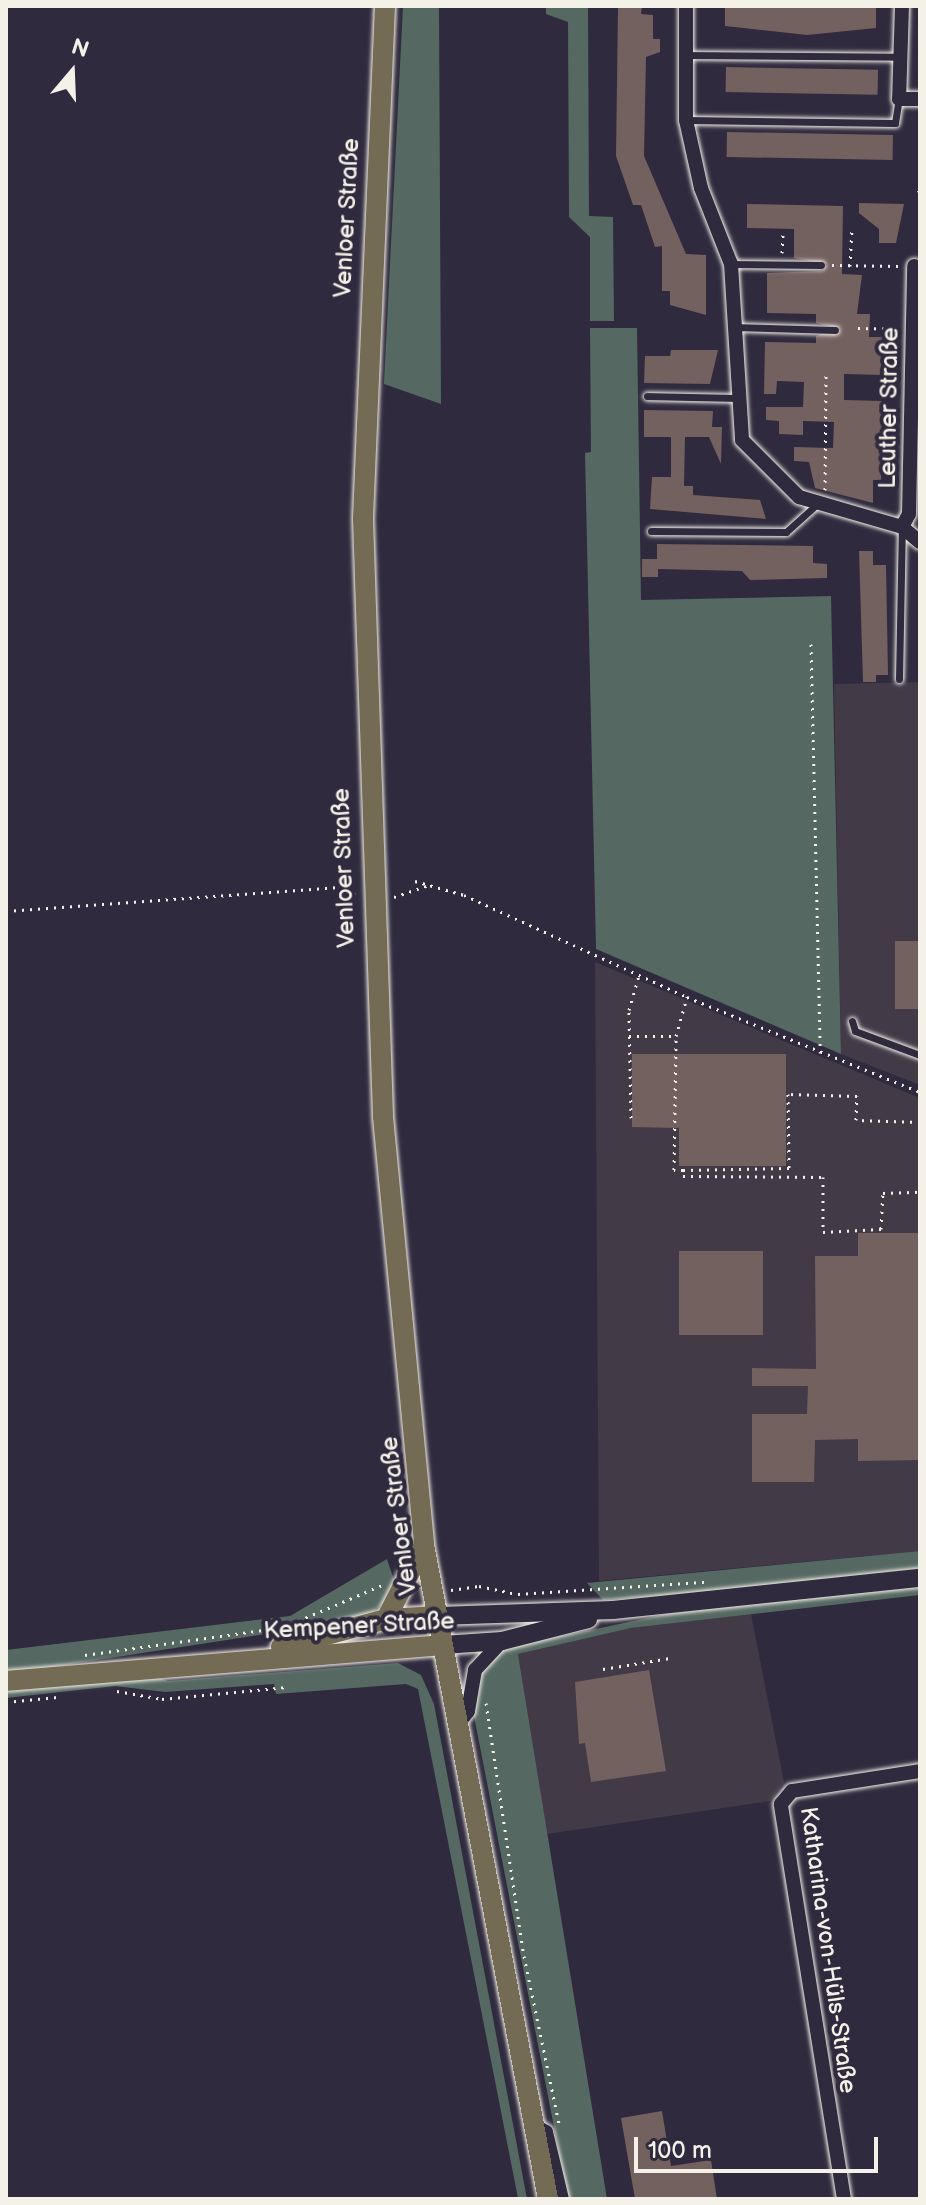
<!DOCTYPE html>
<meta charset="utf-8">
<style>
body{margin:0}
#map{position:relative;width:926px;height:2205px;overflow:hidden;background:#2f2a3d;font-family:"Balsamiq Sans",sans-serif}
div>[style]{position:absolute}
.built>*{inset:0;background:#433a48}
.green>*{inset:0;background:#556862}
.building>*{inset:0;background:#736160;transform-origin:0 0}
.path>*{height:3px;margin-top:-1.5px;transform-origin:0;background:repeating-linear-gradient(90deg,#f4f1e8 0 2px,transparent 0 8px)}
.roads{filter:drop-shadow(0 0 2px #f4f1e8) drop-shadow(0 0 2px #f4f1e8)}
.lane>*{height:7px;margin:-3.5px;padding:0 3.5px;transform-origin:3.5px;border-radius:3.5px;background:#2f2a3d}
.street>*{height:14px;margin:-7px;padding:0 7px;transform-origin:7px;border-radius:7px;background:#2f2a3d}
.secondary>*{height:18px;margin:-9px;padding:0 9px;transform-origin:9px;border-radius:9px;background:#2f2a3d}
.primary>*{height:20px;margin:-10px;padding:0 10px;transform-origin:10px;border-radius:10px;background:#746b55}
span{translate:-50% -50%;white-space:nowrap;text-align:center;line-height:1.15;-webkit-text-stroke:8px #2f2a3d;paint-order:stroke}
.street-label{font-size:24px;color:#f4f1e8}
.frame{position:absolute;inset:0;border:8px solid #f4f1e8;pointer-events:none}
.north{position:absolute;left:32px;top:32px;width:80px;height:80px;-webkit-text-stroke:6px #2f2a3d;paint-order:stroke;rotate:19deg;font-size:22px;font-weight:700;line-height:32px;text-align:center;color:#f4f1e8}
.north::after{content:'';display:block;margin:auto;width:28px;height:36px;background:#f4f1e8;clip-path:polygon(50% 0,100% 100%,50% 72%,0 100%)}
.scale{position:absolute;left:634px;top:2137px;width:244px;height:36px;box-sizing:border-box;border:4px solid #f4f1e8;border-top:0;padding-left:10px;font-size:24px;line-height:28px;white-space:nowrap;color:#f4f1e8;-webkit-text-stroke:6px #2f2a3d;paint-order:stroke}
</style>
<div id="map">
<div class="built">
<div style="clip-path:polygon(920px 682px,920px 1085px,841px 1054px,834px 684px)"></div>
<div style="clip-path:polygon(595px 962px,920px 1098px,920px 1551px,599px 1581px)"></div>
<div style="clip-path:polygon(751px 1614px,784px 1782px,770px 1801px,547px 1834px,518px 1654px,631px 1628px)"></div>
</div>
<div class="green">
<div style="clip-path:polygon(403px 6px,439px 6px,441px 404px,384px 384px)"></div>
<div style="clip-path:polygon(546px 6px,588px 6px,589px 216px,613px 217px,614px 321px,590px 321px,590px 237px,569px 217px,568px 22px,546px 14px)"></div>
<div style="clip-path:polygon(590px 328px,637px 328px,641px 600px,831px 596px,841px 1054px,596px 949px,585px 453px,591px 452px)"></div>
<div style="clip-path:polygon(920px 1551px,920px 1568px,698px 1593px,603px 1600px,587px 1583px)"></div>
<div style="clip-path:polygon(387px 1559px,398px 1592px,363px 1619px,6px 1674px,6px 1650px,290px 1616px)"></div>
<div style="clip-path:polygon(920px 1585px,920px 1595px,631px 1628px,518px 1654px,607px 2199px,568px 2199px,473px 1711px,479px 1677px,495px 1655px,515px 1646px,667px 1614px)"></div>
<div style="clip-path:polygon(398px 1663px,421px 1675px,434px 1704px,527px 2199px,518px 2199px,516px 2188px,418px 1689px,406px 1684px,276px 1694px,274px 1684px,165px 1692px,115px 1686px,6px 1698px,6px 1688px,144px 1673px,168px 1681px)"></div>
</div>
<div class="building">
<div style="clip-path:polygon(618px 6px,642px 6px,641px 14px,653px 15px,653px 39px,660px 39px,660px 52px,646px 57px,644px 156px,686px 254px,706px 255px,706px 315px,670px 305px,670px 291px,662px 291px,662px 246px,655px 247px,641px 205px,633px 205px,616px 156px)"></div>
<div style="clip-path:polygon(725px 6px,876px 6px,876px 28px,807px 35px,725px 26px)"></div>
<div style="left:726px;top:67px;width:152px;height:25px;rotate:1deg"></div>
<div style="left:727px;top:132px;width:166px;height:25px;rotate:1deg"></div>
<div style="clip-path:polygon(859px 203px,904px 204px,896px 243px,879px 243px,879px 229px,859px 213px)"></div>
<div style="clip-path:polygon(747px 204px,843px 206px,842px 274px,862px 275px,857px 314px,870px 314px,869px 337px,884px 337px,883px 375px,844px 374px,844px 400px,883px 401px,881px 480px,873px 480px,873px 503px,815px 488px,809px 462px,794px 461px,794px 447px,833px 448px,834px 422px,803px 421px,803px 435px,779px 434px,779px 421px,766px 420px,766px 407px,803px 407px,804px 382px,777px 381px,776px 394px,764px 394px,765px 342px,816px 343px,816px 336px,841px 329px,816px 323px,816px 314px,767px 313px,767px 273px,822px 271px,827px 264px,794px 258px,794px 229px,747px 228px)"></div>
<div style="clip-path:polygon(671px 350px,718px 350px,710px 384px,644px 383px,645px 356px,670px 356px)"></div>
<div style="clip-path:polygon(644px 410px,713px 411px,712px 427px,722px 427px,721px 464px,709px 437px,685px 437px,684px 486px,693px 486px,693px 495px,760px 500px,766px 519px,650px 509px,652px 477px,671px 477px,671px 437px,644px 437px)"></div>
<div style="clip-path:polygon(657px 544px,813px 546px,813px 563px,827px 564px,827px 578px,750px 580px,742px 571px,658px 569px,658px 577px,642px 577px,642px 559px,657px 559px)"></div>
<div style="clip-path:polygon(859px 551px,873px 551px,873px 565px,886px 565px,888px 675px,876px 675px,876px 682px,863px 682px)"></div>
<div style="left:895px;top:941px;width:25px;height:68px"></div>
<div style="clip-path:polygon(632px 1054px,786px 1054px,786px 1166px,679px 1166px,679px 1128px,632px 1127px)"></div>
<div style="clip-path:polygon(858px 1233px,919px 1233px,920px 1460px,858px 1461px,858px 1439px,815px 1440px,814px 1482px,752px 1482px,752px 1414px,807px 1414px,808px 1386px,752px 1386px,752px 1368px,816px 1369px,815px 1256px,858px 1256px)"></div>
<div style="left:679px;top:1251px;width:84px;height:84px"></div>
<div style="clip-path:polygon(649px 1670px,666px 1771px,591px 1782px,585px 1743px,579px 1744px,575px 1682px)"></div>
<div style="clip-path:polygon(662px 2111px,671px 2166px,711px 2160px,717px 2199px,635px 2199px,621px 2118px)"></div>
</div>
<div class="path">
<div style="left:534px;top:6px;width:8px"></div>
<div style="left:918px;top:190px;width:3px;rotate:45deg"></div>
<div style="left:782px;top:253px;width:20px;rotate:-87deg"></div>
<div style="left:832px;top:265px;width:69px;rotate:0.8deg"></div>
<div style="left:850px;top:266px;width:35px;rotate:-87deg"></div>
<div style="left:858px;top:328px;width:39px;rotate:1deg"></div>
<div style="left:825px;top:490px;width:116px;rotate:-89.5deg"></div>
<div style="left:811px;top:644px;width:409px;rotate:88.7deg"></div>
<div style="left:415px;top:881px;width:51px;rotate:15.9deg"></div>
<div style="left:464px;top:895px;width:245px;rotate:24.6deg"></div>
<div style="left:687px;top:997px;width:252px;rotate:22.2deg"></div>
<div style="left:394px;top:897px;width:39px;rotate:-19deg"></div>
<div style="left:6px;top:911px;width:334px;rotate:-4.1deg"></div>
<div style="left:339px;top:887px;width:22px;rotate:24deg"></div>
<div style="left:629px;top:1036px;width:47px"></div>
<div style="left:631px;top:1118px;width:108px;rotate:-91.1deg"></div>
<div style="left:629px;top:1010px;width:35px;rotate:-74deg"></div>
<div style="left:920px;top:1122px;width:64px;rotate:-178.2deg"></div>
<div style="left:856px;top:1120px;width:24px;rotate:-88deg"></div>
<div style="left:857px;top:1096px;width:69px;rotate:-178.3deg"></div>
<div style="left:788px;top:1094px;width:74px;rotate:89.2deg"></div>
<div style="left:789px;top:1168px;width:106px;rotate:178.9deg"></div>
<div style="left:683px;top:1170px;width:6px;rotate:90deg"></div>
<div style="left:683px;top:1176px;width:140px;rotate:0.4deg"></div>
<div style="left:823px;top:1177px;width:55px;rotate:90deg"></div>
<div style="left:823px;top:1232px;width:58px;rotate:-3deg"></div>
<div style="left:881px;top:1229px;width:36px;rotate:-87deg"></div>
<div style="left:883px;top:1193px;width:37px;rotate:-2deg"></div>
<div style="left:683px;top:1170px;width:9px;rotate:180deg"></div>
<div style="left:674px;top:1170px;width:134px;rotate:-89.1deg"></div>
<div style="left:676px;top:1036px;width:41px;rotate:-74.2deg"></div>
<div style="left:451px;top:1590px;width:28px;rotate:-8deg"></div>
<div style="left:479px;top:1586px;width:40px;rotate:12deg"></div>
<div style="left:518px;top:1594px;width:188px;rotate:-3.7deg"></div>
<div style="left:291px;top:1624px;width:102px;rotate:-23.1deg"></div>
<div style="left:85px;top:1655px;width:193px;rotate:-8deg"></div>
<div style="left:603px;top:1669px;width:68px;rotate:-9.3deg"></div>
<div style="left:117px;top:1691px;width:46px;rotate:10.1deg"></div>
<div style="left:162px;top:1699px;width:125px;rotate:-5.5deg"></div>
<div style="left:6px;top:1702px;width:52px;rotate:-5.5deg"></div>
<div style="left:486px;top:1703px;width:256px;rotate:81.5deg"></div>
<div style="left:524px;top:1956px;width:172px;rotate:78.2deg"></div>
</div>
<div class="roads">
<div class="lane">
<div style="left:688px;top:55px;width:210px;rotate:0.5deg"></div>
<div style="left:686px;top:120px;width:209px;rotate:0.8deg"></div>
<div style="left:895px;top:123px;width:24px;rotate:-81deg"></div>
<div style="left:731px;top:264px;width:90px;rotate:0.6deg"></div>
<div style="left:734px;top:327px;width:101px;rotate:1.7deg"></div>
<div style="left:647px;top:396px;width:87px;rotate:1.3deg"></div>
<div style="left:651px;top:531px;width:135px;rotate:0.4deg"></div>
<div style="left:786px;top:532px;width:40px;rotate:-42deg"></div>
<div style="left:899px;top:679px;width:152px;rotate:-88.9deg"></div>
<div style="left:852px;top:1021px;width:10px;rotate:73deg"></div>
<div style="left:855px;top:1031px;width:69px;rotate:20.3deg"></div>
</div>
<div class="street">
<div style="left:686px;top:6px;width:114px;rotate:90deg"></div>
<div style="left:686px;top:120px;width:70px;rotate:77.6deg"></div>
<div style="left:701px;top:188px;width:82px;rotate:68.5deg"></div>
<div style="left:731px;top:264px;width:176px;rotate:86.4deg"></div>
<div style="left:742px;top:440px;width:81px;rotate:45deg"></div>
<div style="left:799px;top:497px;width:107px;rotate:16.2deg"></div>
<div style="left:902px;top:527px;width:23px;rotate:40deg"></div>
<div style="left:902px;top:6px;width:93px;rotate:91.8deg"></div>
<div style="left:899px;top:99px;width:21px"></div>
<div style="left:902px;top:527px;width:15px;rotate:-62deg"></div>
<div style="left:909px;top:514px;width:248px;rotate:-88.8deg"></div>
<div style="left:458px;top:1724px;width:16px;rotate:-52deg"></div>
<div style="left:468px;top:1711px;width:42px;rotate:-80.3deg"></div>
<div style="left:475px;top:1670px;width:40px;rotate:-47deg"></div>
<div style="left:532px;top:2124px;width:16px;rotate:30deg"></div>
<div style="left:546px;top:2132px;width:69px;rotate:76.6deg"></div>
<div style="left:844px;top:2199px;width:400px;rotate:-99.1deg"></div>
<div style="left:781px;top:1804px;width:17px;rotate:-50deg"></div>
<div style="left:792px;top:1791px;width:130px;rotate:-8.9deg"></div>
</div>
<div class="secondary">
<div style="left:438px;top:1616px;width:175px;rotate:-2deg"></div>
<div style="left:613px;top:1610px;width:309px;rotate:-6deg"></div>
<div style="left:443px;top:1645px;width:59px;rotate:-3.9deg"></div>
<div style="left:502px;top:1641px;width:89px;rotate:-14.3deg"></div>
</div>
<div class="primary">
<div style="left:385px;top:6px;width:513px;rotate:92.46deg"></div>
<div style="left:363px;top:519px;width:598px;rotate:88.08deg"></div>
<div style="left:383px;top:1117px;width:430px;rotate:84.5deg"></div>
<div style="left:424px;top:1545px;width:666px;rotate:79.26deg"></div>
<div style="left:386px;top:1619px;width:83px;rotate:-62.8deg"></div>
<div style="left:281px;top:1647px;width:109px;rotate:-14.9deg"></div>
<div style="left:386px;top:1619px;width:52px;rotate:-3.3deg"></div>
<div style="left:6px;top:1681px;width:438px;rotate:-4.7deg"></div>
</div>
</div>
<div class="street-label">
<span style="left:347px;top:218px;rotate:-87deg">Venloer Straße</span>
<span style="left:889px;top:408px;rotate:-89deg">Leuther Straße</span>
<span style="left:344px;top:868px;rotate:-92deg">Venloer Straße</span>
<span style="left:399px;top:1516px;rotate:-97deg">Venloer Straße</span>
<span style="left:359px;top:1626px;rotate:-3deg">Kempener Straße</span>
<span style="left:828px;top:1950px;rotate:82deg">Katharina-von-Hüls-Straße</span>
</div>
<div class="frame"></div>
<div class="north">N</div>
<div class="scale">100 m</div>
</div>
